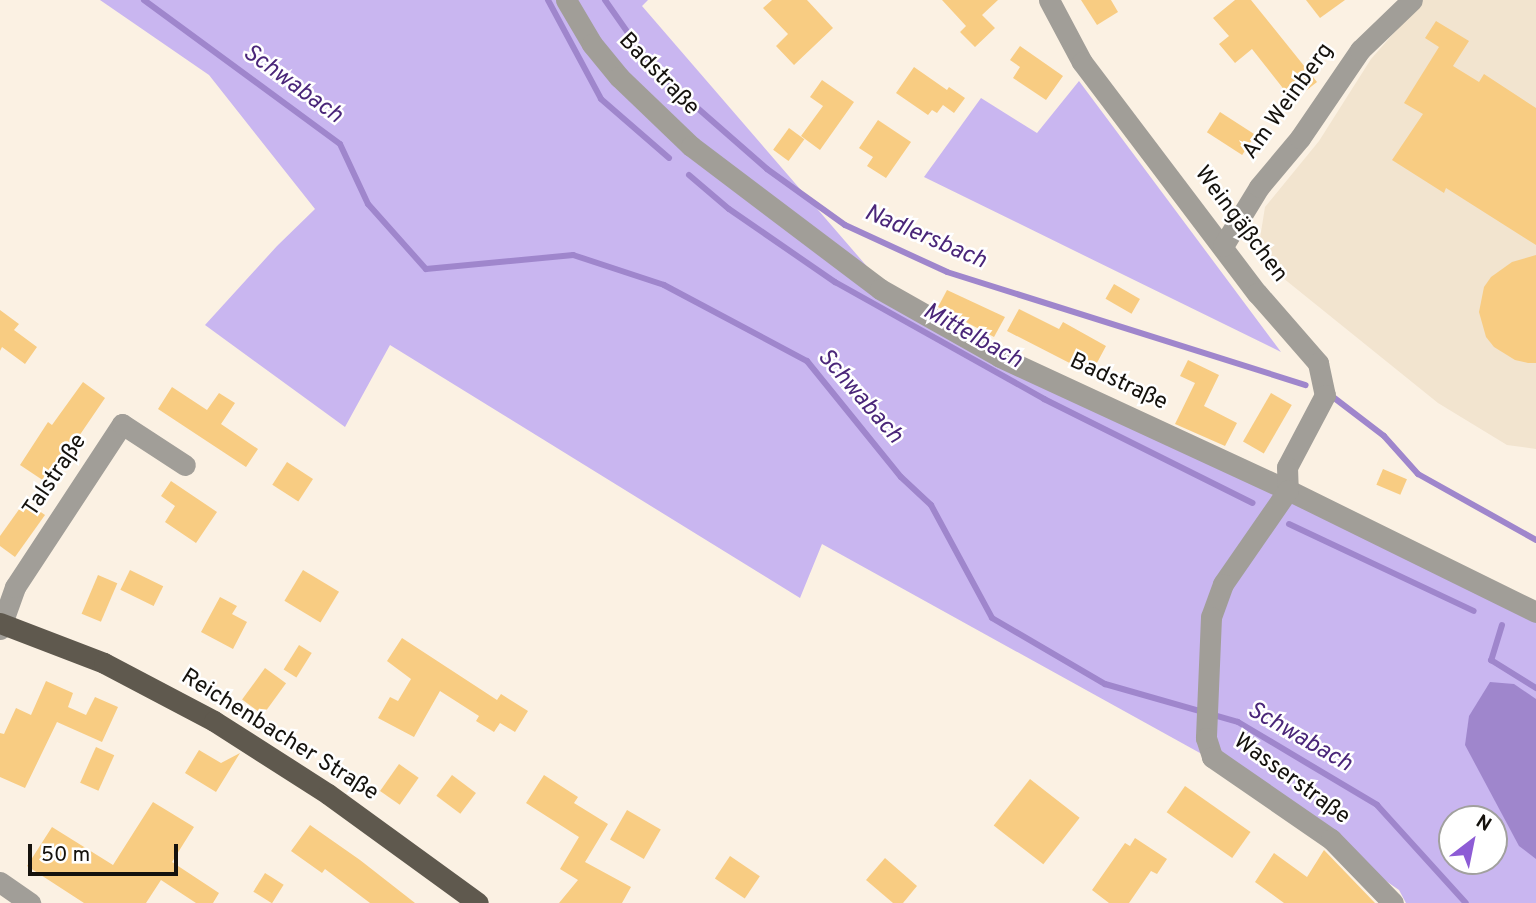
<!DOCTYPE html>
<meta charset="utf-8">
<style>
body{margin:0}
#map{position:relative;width:1536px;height:903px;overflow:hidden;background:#fbf1e3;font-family:Overpass,sans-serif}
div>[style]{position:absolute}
.built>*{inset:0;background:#f2e4cf}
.green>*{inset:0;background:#c9b6f0}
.water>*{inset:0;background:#9f86cc}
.stream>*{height:6px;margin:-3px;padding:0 3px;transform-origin:3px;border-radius:3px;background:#9f86cc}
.building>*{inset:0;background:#f8cc82;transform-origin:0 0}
.minor>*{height:21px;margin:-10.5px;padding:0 10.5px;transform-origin:10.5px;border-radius:10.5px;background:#a19e98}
.major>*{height:21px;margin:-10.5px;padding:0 10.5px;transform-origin:10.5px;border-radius:10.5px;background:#5f594e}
span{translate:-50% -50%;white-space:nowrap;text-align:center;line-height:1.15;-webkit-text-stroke:5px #fff;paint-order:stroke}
.street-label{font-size:23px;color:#15120d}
.water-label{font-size:24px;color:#4a2679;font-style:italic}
.north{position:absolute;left:1438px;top:805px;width:70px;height:70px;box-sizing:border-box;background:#fff;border:2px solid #a1a09e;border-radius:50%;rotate:32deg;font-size:19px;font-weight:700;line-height:28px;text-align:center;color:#15120d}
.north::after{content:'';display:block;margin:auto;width:24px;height:32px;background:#8d5cd5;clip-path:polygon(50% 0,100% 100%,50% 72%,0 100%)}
.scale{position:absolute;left:28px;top:844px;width:150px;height:32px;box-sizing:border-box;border:4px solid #15120d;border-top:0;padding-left:9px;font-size:21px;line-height:24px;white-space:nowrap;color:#15120d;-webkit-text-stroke:5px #fff;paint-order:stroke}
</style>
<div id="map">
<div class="built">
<div style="clip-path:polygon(1423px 0,1536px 0,1536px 449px,1507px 445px,1438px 403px,1257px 257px,1265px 207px,1319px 141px,1371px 59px)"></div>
</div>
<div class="green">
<div style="clip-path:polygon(evenodd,100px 0,648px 0,642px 6px,883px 285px,1536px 621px,1536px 903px,1406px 903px,1399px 890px,1209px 758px,822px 544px,800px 598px,390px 345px,345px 427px,205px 325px,277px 246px,315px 209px,209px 75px,100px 0,1452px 819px,1494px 819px,1494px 861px,1452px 861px,1452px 819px)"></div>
<div style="clip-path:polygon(1079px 81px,1281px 352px,924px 177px,981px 98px,1037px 133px)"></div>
</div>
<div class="water">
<div style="clip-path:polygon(1490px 682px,1514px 684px,1536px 699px,1536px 859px,1519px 846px,1465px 745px,1469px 716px)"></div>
</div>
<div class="stream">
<div style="left:144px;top:0;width:243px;rotate:36.3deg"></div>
<div style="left:340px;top:144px;width:66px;rotate:65deg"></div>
<div style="left:368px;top:204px;width:87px;rotate:48.3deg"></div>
<div style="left:426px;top:269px;width:148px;rotate:-5.4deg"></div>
<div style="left:573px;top:255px;width:96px;rotate:18.2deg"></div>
<div style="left:664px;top:285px;width:162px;rotate:28deg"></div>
<div style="left:807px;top:361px;width:149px;rotate:51deg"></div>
<div style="left:901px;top:477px;width:41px;rotate:43deg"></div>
<div style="left:931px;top:505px;width:128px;rotate:61.6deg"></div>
<div style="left:992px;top:618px;width:131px;rotate:30.3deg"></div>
<div style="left:1105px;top:684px;width:138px;rotate:15.9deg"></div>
<div style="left:1238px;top:722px;width:162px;rotate:30.8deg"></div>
<div style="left:1377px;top:805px;width:132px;rotate:47.8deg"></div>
<div style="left:548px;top:0;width:112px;rotate:61.8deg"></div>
<div style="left:601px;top:99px;width:90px;rotate:40.9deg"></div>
<div style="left:605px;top:0;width:85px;rotate:55deg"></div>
<div style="left:654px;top:70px;width:150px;rotate:41.2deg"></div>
<div style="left:767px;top:169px;width:96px;rotate:35.7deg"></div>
<div style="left:845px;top:225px;width:112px;rotate:24.7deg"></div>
<div style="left:947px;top:272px;width:376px;rotate:17.5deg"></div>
<div style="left:689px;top:175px;width:52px;rotate:40.4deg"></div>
<div style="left:729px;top:209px;width:129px;rotate:34.6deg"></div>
<div style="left:835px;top:282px;width:240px;rotate:29.2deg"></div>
<div style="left:1044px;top:399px;width:233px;rotate:26.5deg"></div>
<div style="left:1333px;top:397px;width:64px;rotate:37.4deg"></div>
<div style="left:1384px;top:436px;width:51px;rotate:48.2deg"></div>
<div style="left:1418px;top:474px;width:135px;rotate:29.2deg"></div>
<div style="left:1289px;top:524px;width:204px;rotate:25.2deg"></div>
<div style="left:1502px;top:625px;width:37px;rotate:107deg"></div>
<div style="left:1491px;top:660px;width:53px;rotate:31.9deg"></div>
</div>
<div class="building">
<div style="clip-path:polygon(772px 0,807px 0,833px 28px,794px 65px,776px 46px,788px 34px,763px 8px)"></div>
<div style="clip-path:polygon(942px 0,998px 0,982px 15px,995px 28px,975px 47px,960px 32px,966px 26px)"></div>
<div style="clip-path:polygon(1081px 0,1111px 0,1118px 12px,1097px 25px)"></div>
<div style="clip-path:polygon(1235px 0,1251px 0,1317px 82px,1293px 101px,1252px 49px,1235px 63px,1219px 44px,1229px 36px,1213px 18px)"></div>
<div style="clip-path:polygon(1306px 0,1345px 0,1320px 18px)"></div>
<div style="clip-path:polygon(1436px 21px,1469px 41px,1453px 66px,1479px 82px,1484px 74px,1536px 108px,1536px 245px,1446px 188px,1444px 193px,1392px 160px,1423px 114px,1404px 103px,1439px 47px,1425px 38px)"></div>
<div style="clip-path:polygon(1020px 46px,1063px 76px,1046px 100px,1013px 78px,1020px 67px,1010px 60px)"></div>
<div style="clip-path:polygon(914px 67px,947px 90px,949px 87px,965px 98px,954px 113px,943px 105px,937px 113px,932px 110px,928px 115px,896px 93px)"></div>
<div style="clip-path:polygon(822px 80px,854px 102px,820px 150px,801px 136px,823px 106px,810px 97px)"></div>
<div style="left:1220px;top:112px;width:42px;height:24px;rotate:33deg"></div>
<div style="clip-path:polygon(878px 120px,911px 142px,886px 178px,867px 166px,873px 157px,859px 148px)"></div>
<div style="left:789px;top:128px;width:19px;height:27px;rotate:36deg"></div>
<div style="clip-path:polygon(1536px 255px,1536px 363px,1528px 363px,1515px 360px,1494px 347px,1486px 337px,1479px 312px,1484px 287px,1491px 277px,1512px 262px)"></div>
<div style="left:1114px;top:284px;width:30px;height:17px;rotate:30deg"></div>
<div style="clip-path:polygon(947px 290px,1005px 317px,994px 337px,938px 307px)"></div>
<div style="clip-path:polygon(1019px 309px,1059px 329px,1063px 322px,1106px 346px,1091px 374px,1007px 331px)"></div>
<div style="clip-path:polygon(0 310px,19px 324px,14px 330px,37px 347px,25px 364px,2px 347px,0 351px)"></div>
<div style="clip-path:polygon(1188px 360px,1219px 375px,1204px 406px,1237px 423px,1225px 446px,1175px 424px,1195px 383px,1180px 376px)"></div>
<div style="clip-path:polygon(83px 382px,105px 398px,47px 483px,20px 465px,48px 422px,52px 425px)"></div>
<div style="clip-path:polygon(172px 387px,207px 410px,219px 393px,235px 403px,221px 424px,258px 449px,246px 467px,158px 409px)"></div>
<div style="left:1271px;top:393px;width:24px;height:56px;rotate:30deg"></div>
<div style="left:287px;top:462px;width:31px;height:27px;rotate:33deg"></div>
<div style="left:1383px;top:469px;width:26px;height:17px;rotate:23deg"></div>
<div style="clip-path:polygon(171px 481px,217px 512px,196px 543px,165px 522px,175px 506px,161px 496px)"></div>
<div style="clip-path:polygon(25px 501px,45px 515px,15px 557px,0 546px,0 536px)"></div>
<div style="left:130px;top:570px;width:37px;height:22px;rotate:26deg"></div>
<div style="left:303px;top:570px;width:42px;height:36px;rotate:31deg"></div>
<div style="left:98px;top:575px;width:21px;height:42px;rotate:23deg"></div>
<div style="clip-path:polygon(220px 597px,237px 606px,232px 614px,247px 622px,233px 649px,201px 632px)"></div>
<div style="clip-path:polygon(402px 638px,497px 700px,501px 694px,528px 711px,515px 732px,500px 723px,494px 732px,476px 721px,479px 716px,440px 691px,414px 737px,378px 718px,390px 697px,398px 701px,411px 679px,387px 661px)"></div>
<div style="left:299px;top:645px;width:15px;height:29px;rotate:32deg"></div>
<div style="left:265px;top:668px;width:26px;height:39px;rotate:36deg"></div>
<div style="clip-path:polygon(46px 681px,73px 693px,68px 707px,86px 715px,95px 697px,118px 707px,102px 742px,57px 722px,25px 788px,0 777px,0 733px,4px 734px,16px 708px,31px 715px)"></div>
<div style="left:96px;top:747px;width:20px;height:39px;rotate:24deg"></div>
<div style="clip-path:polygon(199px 750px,221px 763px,240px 753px,216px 792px,185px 773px)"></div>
<div style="left:399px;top:764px;width:24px;height:33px;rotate:35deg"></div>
<div style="left:452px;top:775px;width:30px;height:26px;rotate:37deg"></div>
<div style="clip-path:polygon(544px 775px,578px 797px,574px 803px,608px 824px,585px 862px,631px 887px,622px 903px,559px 903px,578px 880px,560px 869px,579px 837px,526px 803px)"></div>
<div style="left:1030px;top:779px;width:63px;height:59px;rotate:38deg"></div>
<div style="left:1185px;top:786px;width:80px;height:32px;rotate:35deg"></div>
<div style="clip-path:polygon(153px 802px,194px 827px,172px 862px,219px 893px,213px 903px,196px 903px,161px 880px,146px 903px,84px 903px,27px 866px,52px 827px,113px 865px)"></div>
<div style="left:627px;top:810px;width:39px;height:34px;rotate:30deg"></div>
<div style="clip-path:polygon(310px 825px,360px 860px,415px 903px,370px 903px,325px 869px,322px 873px,291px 851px)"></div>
<div style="clip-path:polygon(1135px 838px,1167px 859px,1157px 874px,1151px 871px,1129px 903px,1109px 903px,1092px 890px,1125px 843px,1130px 846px)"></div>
<div style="clip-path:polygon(1324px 850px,1375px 903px,1284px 903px,1255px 882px,1274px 853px,1307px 877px)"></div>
<div style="left:730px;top:856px;width:36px;height:27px;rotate:34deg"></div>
<div style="clip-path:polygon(885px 858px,917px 886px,903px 903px,893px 903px,866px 880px)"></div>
<div style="left:265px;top:873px;width:22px;height:22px;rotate:32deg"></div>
</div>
<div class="minor">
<div style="left:566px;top:0;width:51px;rotate:59.4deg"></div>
<div style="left:592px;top:44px;width:43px;rotate:50.7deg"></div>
<div style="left:619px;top:77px;width:100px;rotate:43.8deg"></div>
<div style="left:691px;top:146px;width:237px;rotate:37.1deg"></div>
<div style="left:880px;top:289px;width:138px;rotate:29.5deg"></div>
<div style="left:1000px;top:357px;width:317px;rotate:24.8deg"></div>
<div style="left:1288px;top:490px;width:276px;rotate:26.2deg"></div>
<div style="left:1049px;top:0;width:70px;rotate:62deg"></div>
<div style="left:1082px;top:62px;width:290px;rotate:52.9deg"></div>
<div style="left:1257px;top:293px;width:93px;rotate:48.9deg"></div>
<div style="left:1318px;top:363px;width:33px;rotate:78deg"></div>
<div style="left:1325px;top:395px;width:81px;rotate:117.8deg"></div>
<div style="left:1287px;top:467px;width:23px;rotate:88deg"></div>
<div style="left:1223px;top:246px;width:69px;rotate:-58.6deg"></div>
<div style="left:1259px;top:187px;width:64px;rotate:-50.1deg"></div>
<div style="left:1300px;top:138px;width:107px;rotate:-55.7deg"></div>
<div style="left:1360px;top:50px;width:72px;rotate:-43.9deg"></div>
<div style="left:1288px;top:490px;width:114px;rotate:124.7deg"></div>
<div style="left:1223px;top:584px;width:35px;rotate:110deg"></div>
<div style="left:1211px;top:617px;width:121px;rotate:92.4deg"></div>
<div style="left:1206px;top:738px;width:20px;rotate:72deg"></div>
<div style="left:1212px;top:757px;width:145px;rotate:34.6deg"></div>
<div style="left:1331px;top:839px;width:89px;rotate:45.9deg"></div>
<div style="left:0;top:629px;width:45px;rotate:-70.3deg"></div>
<div style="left:15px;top:587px;width:195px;rotate:-56.7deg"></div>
<div style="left:122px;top:424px;width:75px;rotate:33.1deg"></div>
<div style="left:0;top:882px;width:37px;rotate:35deg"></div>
</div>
<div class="major">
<div style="left:0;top:623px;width:111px;rotate:21deg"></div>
<div style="left:104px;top:663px;width:124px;rotate:27.8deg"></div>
<div style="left:214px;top:721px;width:135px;rotate:32.6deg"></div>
<div style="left:328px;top:794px;width:185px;rotate:36deg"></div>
</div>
<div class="street-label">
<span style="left:658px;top:75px;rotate:46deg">Badstraße</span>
<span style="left:1289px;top:102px;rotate:-54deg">Am Weinberg</span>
<span style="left:1240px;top:225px;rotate:53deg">Weingäßchen</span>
<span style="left:1118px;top:383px;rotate:25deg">Badstraße</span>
<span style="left:56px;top:476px;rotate:-56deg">Talstraße</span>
<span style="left:279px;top:736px;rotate:32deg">Reichenbacher Straße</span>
<span style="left:1291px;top:780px;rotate:36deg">Wasserstraße</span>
</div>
<div class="water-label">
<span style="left:292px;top:85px;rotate:36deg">Schwabach</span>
<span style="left:925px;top:238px;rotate:23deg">Nadlersbach</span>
<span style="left:972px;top:337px;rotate:29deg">Mittelbach</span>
<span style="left:859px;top:397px;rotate:49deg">Schwabach</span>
<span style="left:1299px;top:738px;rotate:30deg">Schwabach</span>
</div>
<div class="north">N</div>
<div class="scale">50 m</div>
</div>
